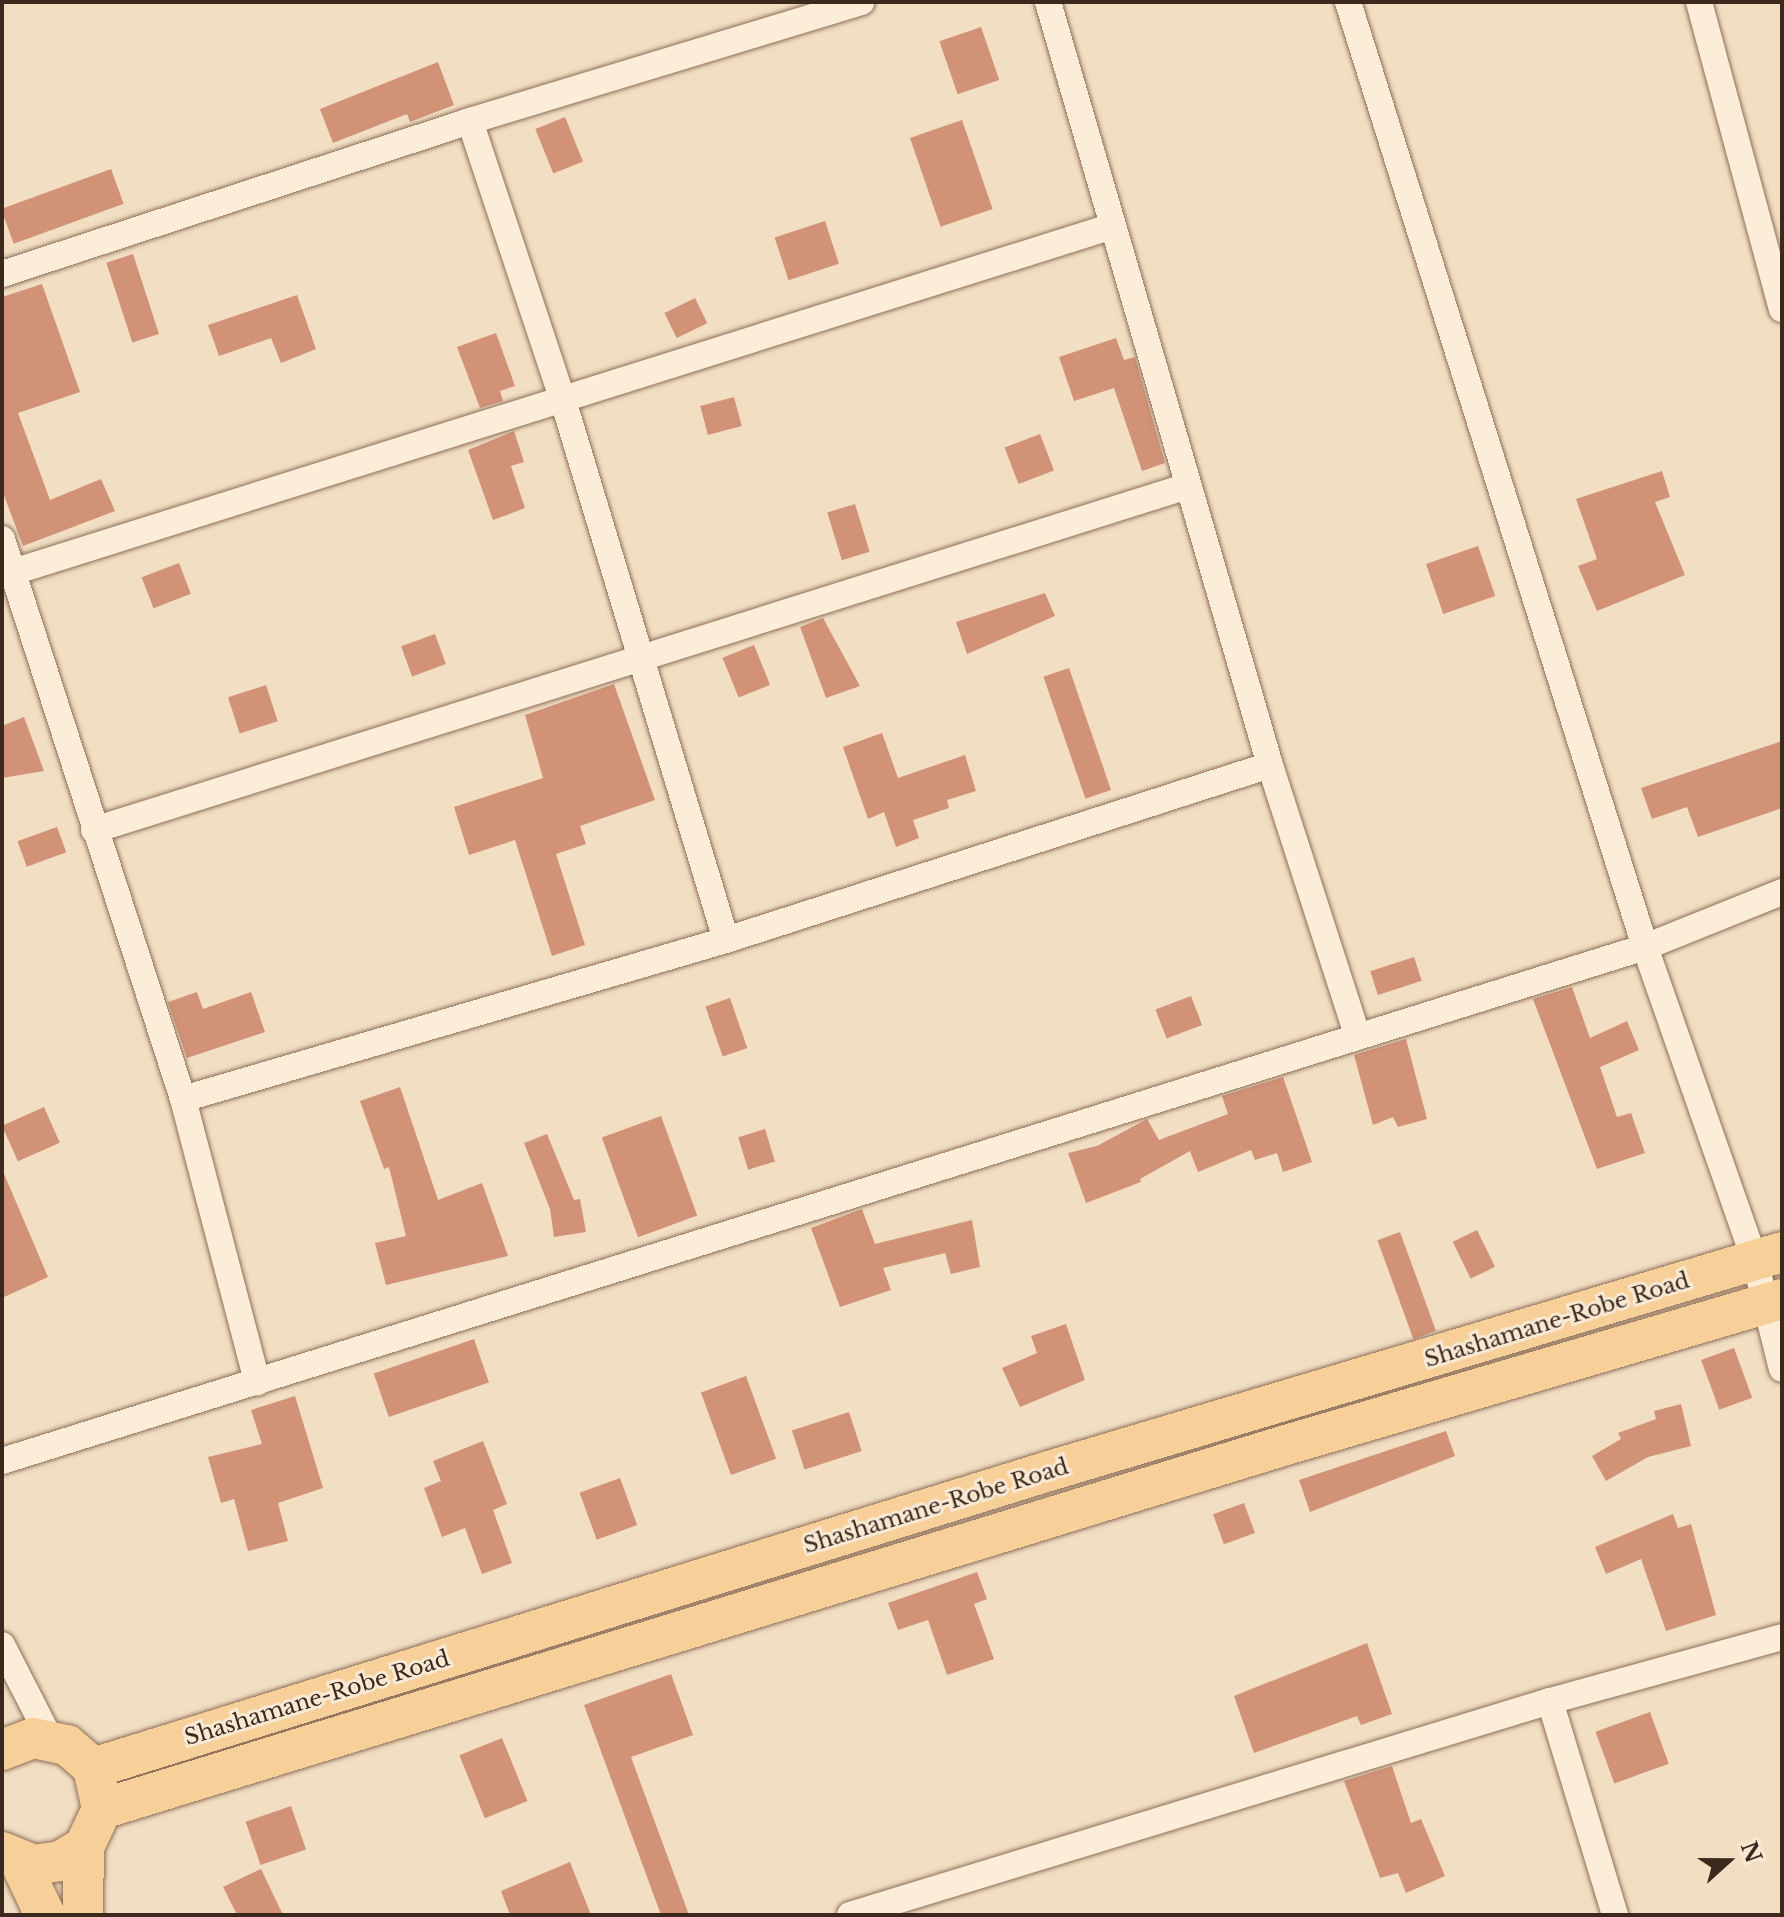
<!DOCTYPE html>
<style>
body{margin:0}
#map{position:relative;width:1784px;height:1917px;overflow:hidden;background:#f1dec3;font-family:"Libre Baskerville",serif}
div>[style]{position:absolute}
.building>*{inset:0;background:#d29277;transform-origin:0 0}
.roads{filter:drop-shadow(0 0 2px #8e6e58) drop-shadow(0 0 2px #8e6e58)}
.street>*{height:26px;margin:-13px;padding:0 13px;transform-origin:13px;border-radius:13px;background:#fbedd8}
.primary>*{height:40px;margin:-20px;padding:0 20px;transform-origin:20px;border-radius:20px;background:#f7cf99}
span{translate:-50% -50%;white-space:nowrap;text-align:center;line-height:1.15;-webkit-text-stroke:6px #f8e9d4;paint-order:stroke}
.street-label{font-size:22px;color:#3c291e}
.frame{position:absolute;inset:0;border:4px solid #3c291e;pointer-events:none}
.north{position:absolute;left:1688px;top:1821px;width:80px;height:80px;-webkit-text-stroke:6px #f8e9d4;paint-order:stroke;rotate:69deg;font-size:22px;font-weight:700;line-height:32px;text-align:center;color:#3c291e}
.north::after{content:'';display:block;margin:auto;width:28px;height:36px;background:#3c291e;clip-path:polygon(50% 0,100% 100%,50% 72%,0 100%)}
</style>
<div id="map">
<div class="building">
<div style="left:981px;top:27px;width:56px;height:44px;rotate:71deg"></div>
<div style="clip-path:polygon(438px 62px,454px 105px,410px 122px,407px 114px,333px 143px,320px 109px)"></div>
<div style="left:565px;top:117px;width:48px;height:32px;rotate:68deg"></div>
<div style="left:962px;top:120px;width:94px;height:55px;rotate:71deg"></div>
<div style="left:111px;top:169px;width:37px;height:117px;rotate:70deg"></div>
<div style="left:825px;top:221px;width:45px;height:53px;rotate:72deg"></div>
<div style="left:133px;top:254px;width:84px;height:28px;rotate:72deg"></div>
<div style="clip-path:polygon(42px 284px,80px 392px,18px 413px,50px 500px,101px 479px,115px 511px,23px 546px,2px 490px,2px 297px)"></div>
<div style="clip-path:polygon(297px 295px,316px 349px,281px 363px,271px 338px,219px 356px,208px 325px)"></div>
<div style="left:695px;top:298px;width:28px;height:34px;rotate:64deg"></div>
<div style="clip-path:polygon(496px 333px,515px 386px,500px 391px,503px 401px,480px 408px,457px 347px)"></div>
<div style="clip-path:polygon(1116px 338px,1124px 360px,1135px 357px,1165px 463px,1142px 471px,1114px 388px,1074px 401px,1059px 357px)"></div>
<div style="left:734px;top:397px;width:30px;height:35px;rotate:75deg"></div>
<div style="clip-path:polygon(514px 431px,524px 462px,511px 466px,525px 508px,493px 520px,468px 450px)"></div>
<div style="left:1040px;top:434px;width:39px;height:38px;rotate:69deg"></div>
<div style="clip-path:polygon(1662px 471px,1670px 497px,1655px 502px,1685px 575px,1597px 611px,1578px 566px,1597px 559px,1576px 499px)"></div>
<div style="left:855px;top:504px;width:50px;height:29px;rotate:73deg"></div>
<div style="left:1478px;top:546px;width:53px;height:55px;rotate:71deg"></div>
<div style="left:179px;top:563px;width:33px;height:40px;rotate:69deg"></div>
<div style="clip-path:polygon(1045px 593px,1055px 616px,967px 654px,956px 622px)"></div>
<div style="clip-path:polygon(823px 618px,860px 686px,826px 698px,800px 627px)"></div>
<div style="left:435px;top:634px;width:32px;height:36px;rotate:70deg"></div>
<div style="left:754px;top:645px;width:43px;height:34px;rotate:68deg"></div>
<div style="left:1069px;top:668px;width:129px;height:27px;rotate:71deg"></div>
<div style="clip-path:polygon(614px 684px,655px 800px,580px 826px,586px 844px,556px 854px,585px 945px,552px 956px,515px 840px,469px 855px,454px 807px,543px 778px,525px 715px)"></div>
<div style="left:266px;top:685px;width:38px;height:40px;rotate:72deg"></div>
<div style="clip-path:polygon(24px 717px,44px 771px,2px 778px,2px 726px)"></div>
<div style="clip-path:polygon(882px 733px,898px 778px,965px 755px,976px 791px,947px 800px,949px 808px,913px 820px,919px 838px,896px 847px,884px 812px,868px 819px,843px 747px)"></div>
<div style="clip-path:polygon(1782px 741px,1782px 808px,1698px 837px,1687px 807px,1652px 819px,1641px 788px)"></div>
<div style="left:57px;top:827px;width:27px;height:42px;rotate:70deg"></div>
<div style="left:1414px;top:957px;width:25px;height:46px;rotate:72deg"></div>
<div style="clip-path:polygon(1572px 987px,1590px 1038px,1627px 1021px,1639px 1050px,1600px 1067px,1617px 1117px,1631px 1113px,1645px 1153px,1597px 1169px,1533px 999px)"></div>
<div style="clip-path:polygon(197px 992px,203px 1009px,251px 992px,265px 1032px,187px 1058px,168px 1002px)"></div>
<div style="left:1191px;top:996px;width:31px;height:38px;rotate:69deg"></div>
<div style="left:730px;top:998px;width:53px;height:26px;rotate:71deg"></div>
<div style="clip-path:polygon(1406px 1039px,1427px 1119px,1398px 1127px,1393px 1117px,1373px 1125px,1354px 1055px)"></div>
<div style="clip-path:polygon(1283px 1077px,1312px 1162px,1283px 1172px,1277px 1153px,1255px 1160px,1251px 1150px,1198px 1172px,1190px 1151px,1140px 1179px,1141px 1182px,1086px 1203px,1068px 1153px,1097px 1146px,1147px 1119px,1159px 1140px,1228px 1114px,1222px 1096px)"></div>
<div style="clip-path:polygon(400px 1087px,438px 1200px,482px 1183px,508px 1256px,386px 1285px,375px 1243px,406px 1236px,389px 1167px,384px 1169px,360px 1101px)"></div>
<div style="left:44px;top:1107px;width:39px;height:46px;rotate:66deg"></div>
<div style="left:661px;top:1116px;width:106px;height:63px;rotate:70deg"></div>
<div style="left:765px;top:1129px;width:34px;height:28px;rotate:73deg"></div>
<div style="clip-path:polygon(547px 1134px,574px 1200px,580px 1199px,586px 1232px,554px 1237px,550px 1209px,524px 1143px)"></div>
<div style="clip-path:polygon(2px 1169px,48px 1277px,2px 1298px)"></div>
<div style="clip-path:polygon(862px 1209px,875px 1244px,972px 1220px,980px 1267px,951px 1274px,945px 1253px,883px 1268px,891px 1290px,840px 1307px,811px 1228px)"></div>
<div style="left:1477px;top:1230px;width:41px;height:27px;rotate:64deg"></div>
<div style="left:1400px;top:1232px;width:105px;height:24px;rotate:70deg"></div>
<div style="clip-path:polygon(1066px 1324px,1085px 1380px,1020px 1407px,1002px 1368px,1037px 1353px,1031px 1336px)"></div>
<div style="left:474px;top:1339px;width:46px;height:106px;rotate:71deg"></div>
<div style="left:1734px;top:1348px;width:53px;height:35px;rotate:70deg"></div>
<div style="left:746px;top:1376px;width:88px;height:48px;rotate:70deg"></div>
<div style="clip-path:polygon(295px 1396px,323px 1488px,278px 1503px,288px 1541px,248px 1551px,234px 1499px,221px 1503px,208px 1457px,262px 1444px,251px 1410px)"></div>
<div style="clip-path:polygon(1681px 1404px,1691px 1446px,1648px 1457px,1606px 1481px,1592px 1456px,1621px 1439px,1618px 1433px,1656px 1419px,1654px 1411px)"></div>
<div style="left:849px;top:1412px;width:41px;height:60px;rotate:72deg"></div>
<div style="clip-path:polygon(1446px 1431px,1455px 1456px,1310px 1512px,1299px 1480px)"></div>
<div style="clip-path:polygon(483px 1441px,507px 1504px,493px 1510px,512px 1563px,482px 1574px,465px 1528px,442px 1537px,424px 1488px,441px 1481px,433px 1461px)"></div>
<div style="left:620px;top:1478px;width:50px;height:43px;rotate:70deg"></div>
<div style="left:1244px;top:1503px;width:32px;height:33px;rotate:70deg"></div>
<div style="clip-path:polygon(1673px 1514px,1678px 1528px,1691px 1524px,1716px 1615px,1666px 1631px,1641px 1559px,1606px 1574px,1595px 1547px)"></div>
<div style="clip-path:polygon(977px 1572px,987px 1599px,974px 1604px,994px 1659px,947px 1675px,928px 1620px,898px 1630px,888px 1603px)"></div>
<div style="clip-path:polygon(1367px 1643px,1392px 1714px,1361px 1725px,1357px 1716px,1254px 1753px,1234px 1696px)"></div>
<div style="clip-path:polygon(671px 1674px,693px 1735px,631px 1757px,689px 1915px,661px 1915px,584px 1705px)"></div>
<div style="left:1650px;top:1712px;width:55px;height:58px;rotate:70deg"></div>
<div style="left:502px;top:1738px;width:68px;height:46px;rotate:68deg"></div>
<div style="clip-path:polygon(1392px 1766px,1411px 1823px,1421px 1819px,1445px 1876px,1406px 1893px,1398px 1873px,1380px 1878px,1344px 1781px)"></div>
<div style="left:291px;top:1806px;width:46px;height:48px;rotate:71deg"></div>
<div style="clip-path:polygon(570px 1862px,591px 1915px,510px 1915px,501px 1891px)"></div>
<div style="clip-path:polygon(261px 1869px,283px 1915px,237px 1915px,223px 1887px)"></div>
</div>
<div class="roads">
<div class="street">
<div style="left:1048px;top:2px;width:795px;rotate:73.78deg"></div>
<div style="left:1270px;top:765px;width:283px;rotate:72.1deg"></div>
<div style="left:1348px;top:2px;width:991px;rotate:72.55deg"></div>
<div style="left:1645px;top:947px;width:333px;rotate:70.7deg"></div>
<div style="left:1755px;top:1261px;width:111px;rotate:76deg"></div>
<div style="left:1699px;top:2px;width:318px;rotate:74.9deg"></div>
<div style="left:470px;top:121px;width:294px;rotate:71.6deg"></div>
<div style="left:563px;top:400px;width:564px;rotate:73.2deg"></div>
<div style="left:2px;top:274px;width:492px;rotate:-18.1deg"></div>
<div style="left:470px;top:121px;width:409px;rotate:-16.9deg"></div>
<div style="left:2px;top:539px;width:589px;rotate:72.09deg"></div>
<div style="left:183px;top:1099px;width:293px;rotate:75.3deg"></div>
<div style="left:13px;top:572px;width:1150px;rotate:-17.46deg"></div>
<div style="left:94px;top:830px;width:1147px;rotate:-17.46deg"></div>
<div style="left:183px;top:1099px;width:566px;rotate:-16.32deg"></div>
<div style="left:726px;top:940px;width:571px;rotate:-17.83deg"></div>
<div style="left:2px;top:1461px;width:1722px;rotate:-17.37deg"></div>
<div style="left:1645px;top:947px;width:148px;rotate:-21.9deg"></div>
<div style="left:2px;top:1645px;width:106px;rotate:62.9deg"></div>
<div style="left:1550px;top:1701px;width:224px;rotate:73.1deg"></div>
<div style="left:850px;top:1915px;width:732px;rotate:-17deg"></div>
<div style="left:1550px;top:1701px;width:241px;rotate:-15.4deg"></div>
</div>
<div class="primary">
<div style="left:2px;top:1750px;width:33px;rotate:-21deg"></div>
<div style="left:33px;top:1738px;width:35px;rotate:12deg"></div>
<div style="left:67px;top:1745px;width:35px;rotate:41deg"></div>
<div style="left:93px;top:1768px;width:42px;rotate:77.6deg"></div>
<div style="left:102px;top:1809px;width:42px;rotate:115.3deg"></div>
<div style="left:84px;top:1847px;width:27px;rotate:149deg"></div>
<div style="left:61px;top:1861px;width:27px;rotate:172deg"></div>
<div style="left:34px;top:1865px;width:35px;rotate:-158deg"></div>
<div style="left:93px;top:1768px;width:1001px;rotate:-17.26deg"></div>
<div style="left:1049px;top:1471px;width:765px;rotate:-16.63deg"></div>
<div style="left:102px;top:1809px;width:1239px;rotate:-17.09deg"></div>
<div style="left:1286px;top:1445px;width:517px;rotate:-16.4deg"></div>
<div style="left:20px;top:1862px;width:59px;rotate:64.7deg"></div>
<div style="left:83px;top:1915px;width:68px;rotate:-89.2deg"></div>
</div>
</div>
<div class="street-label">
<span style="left:1557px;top:1320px;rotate:-17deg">Shashamane-Robe Road</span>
<span style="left:936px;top:1506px;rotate:-17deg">Shashamane-Robe Road</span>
<span style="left:317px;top:1698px;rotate:-17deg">Shashamane-Robe Road</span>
</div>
<div class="frame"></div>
<div class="north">N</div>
</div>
